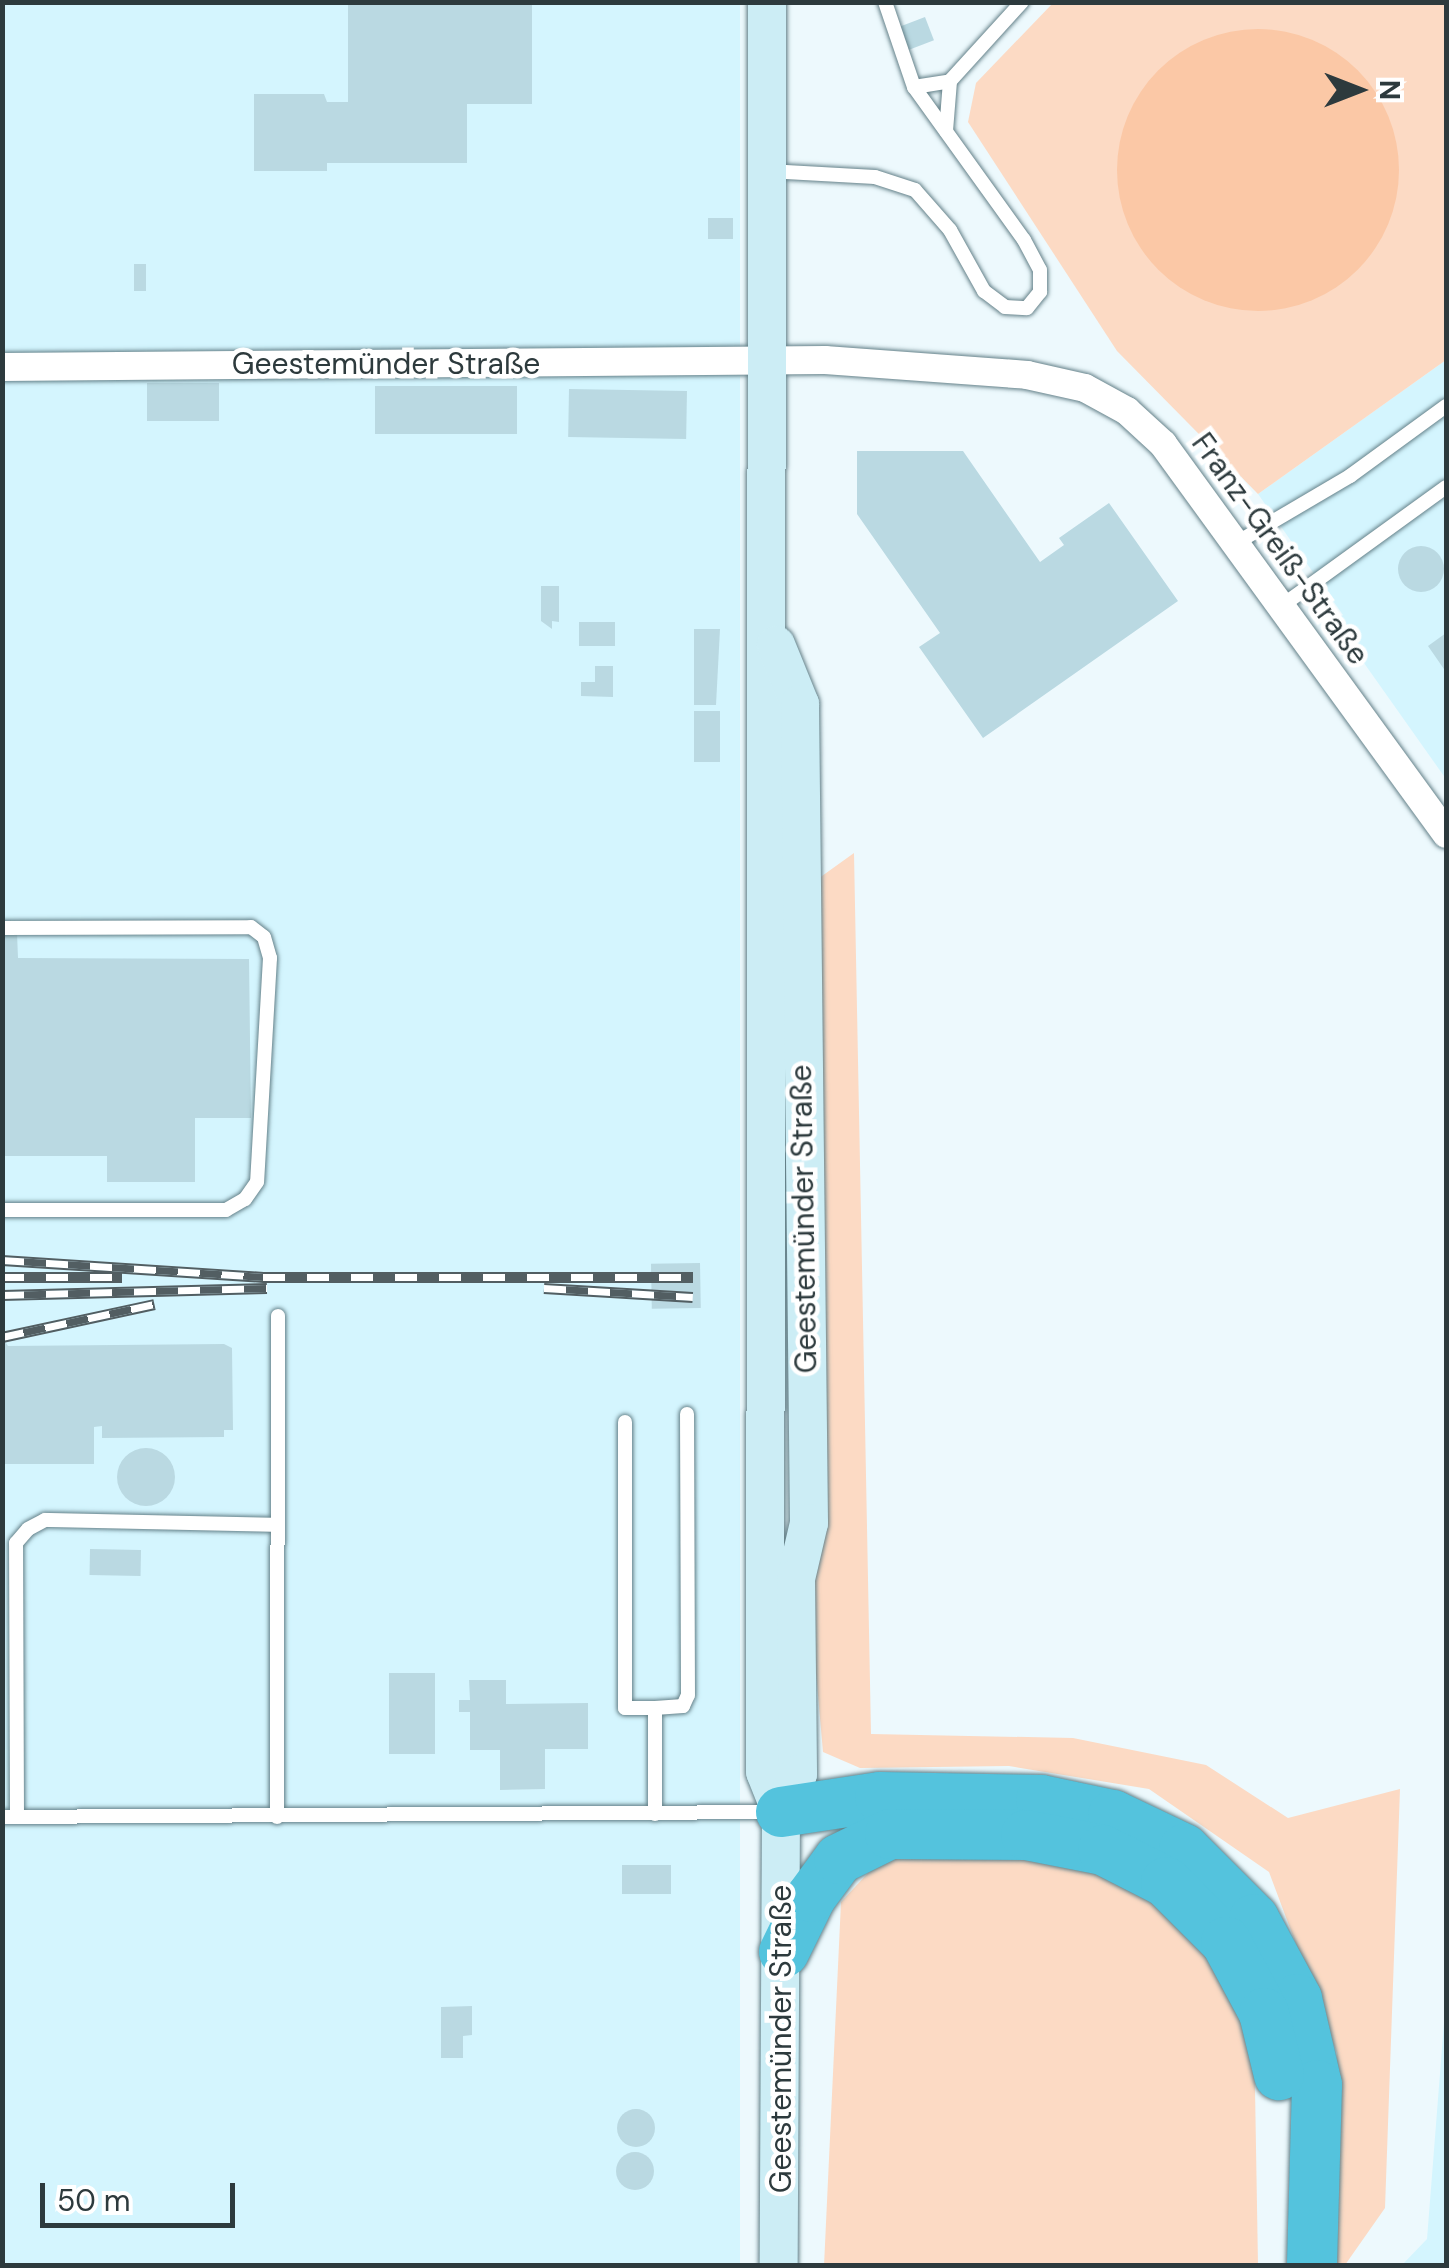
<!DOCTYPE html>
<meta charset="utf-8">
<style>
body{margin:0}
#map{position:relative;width:1449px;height:2268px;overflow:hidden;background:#edf9fd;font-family:"DM Sans",sans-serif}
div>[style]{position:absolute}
.built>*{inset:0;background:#d4f5fe;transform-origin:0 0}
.green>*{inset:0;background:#fcdac4}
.water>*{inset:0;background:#fbc8a6}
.round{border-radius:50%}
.building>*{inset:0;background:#bad9e2;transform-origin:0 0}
.roads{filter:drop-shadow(0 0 2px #648189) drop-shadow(0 0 2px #648189)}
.lane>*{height:14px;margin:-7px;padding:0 7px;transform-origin:7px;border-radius:7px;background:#fff}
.street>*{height:28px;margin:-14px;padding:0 14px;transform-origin:14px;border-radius:14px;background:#fff}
.secondary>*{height:38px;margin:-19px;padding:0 19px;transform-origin:19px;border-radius:19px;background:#ccedf5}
.highway>*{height:50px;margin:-25px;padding:0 25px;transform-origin:25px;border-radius:25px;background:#54c3dd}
.rail>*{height:11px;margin-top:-5.5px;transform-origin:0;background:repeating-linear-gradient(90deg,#fff 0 22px,#525e62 0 44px);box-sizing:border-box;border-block:2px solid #525e62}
span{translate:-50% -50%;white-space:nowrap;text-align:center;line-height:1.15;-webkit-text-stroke:9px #fff;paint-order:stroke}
.street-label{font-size:30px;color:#2d3a3d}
.frame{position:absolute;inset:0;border:5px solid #2d3a3d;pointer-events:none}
.north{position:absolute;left:1309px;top:40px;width:100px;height:100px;-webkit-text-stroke:8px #fff;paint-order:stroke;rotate:90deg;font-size:28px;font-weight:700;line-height:40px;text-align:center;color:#2d3a3d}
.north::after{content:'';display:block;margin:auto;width:35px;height:45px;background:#2d3a3d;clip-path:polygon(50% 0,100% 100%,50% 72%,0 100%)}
.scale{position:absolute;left:40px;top:2183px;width:195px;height:45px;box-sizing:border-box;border:5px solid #2d3a3d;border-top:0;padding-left:12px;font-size:30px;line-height:35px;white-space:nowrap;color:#2d3a3d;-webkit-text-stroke:8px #fff;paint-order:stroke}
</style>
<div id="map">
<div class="built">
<div style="left:3px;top:3px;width:737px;height:2263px"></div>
<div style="clip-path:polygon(1446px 360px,1446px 779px,1335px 622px,1343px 615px,1258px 494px)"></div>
<div style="clip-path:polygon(1446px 1997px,1446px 2265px,1402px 2265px,1427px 2239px)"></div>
</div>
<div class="green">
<div style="clip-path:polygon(1053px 3px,1446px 3px,1446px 360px,1258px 494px,1117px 351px,968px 122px,976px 83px)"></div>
<div style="clip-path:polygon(854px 853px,871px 1734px,1073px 1738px,1206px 1765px,1288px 1818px,1400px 1789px,1385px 2208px,1345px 2265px,1330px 2265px,1337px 2053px,1269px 1872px,1149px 1789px,1009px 1766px,860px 1768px,823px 1752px,809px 1593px,815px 881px)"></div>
<div style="clip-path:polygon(1040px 1857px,1109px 1876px,1173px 1917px,1219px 1963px,1254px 2030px,1258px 2265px,824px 2266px,841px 1902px,882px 1858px)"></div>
</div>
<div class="water">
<div class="round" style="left:1117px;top:29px;width:282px;height:282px"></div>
</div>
<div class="building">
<div style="clip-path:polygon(348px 2px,532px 2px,532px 104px,467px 104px,467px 163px,327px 163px,327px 171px,254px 171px,254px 94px,324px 94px,327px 102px,348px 102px)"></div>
<div style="left:925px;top:17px;width:25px;height:28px;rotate:69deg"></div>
<div style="left:708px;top:218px;width:25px;height:21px"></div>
<div style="left:134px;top:264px;width:12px;height:27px"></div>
<div style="left:147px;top:383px;width:72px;height:38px"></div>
<div style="left:375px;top:386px;width:142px;height:48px"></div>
<div style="left:569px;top:389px;width:118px;height:48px;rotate:1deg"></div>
<div style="clip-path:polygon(857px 451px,963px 451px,1040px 562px,1064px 545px,1059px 538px,1109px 503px,1178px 601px,983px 738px,919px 647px,940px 633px,857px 514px)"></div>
<div class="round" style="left:1398px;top:546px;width:46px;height:46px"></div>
<div style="clip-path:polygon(541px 586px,559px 586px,559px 622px,552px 621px,552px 629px,541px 621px)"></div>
<div style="left:579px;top:622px;width:36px;height:24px"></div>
<div style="clip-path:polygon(694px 629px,720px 629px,716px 705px,694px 705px)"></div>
<div style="clip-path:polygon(1446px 633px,1446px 672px,1428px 646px)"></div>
<div style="clip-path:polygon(595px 666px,613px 666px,613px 697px,581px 696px,581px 682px,595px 682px)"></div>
<div style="left:694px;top:711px;width:26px;height:51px"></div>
<div style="clip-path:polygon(2px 933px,17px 933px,18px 958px,249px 959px,251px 1118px,195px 1118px,195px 1182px,107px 1182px,107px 1156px,2px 1156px)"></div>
<div style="left:700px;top:1263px;width:45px;height:49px;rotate:89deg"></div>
<div style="clip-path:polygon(2px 1337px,8px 1346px,224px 1344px,232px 1348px,233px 1430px,224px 1430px,224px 1437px,102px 1438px,102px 1426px,94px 1427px,94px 1464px,2px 1464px)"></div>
<div class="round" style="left:117px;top:1448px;width:58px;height:58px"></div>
<div style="left:90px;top:1549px;width:51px;height:26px;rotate:1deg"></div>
<div style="left:389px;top:1673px;width:46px;height:81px"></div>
<div style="clip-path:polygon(469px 1680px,506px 1680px,506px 1704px,588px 1703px,588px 1749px,545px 1749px,545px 1789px,500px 1790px,500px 1750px,470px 1750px,470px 1712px,459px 1712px,459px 1700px,470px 1700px)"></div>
<div style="left:671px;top:1865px;width:29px;height:49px;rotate:90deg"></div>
<div style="clip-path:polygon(472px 2006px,472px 2035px,463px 2036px,463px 2058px,441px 2058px,441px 2007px)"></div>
<div class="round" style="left:617px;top:2109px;width:38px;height:38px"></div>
<div class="round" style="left:616px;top:2152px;width:38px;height:38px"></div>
</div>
<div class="roads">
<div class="lane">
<div style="left:914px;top:87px;width:36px;rotate:-9deg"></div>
<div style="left:946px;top:131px;width:50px;rotate:-85.4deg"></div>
<div style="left:950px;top:81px;width:107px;rotate:-47.7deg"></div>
<div style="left:768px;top:171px;width:107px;rotate:3.2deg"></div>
<div style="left:875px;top:177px;width:42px;rotate:18deg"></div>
<div style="left:915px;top:190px;width:53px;rotate:48.8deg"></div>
<div style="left:950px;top:230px;width:70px;rotate:60.9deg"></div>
<div style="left:984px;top:291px;width:26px;rotate:37deg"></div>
<div style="left:1005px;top:307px;width:22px;rotate:3deg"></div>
<div style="left:1027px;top:308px;width:21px;rotate:-51deg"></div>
<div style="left:1040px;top:292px;width:22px;rotate:-90deg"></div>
<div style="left:1040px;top:270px;width:34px;rotate:-118deg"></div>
<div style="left:1024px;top:240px;width:188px;rotate:-125.7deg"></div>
<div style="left:914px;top:87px;width:90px;rotate:-108.8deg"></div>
<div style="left:1238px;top:542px;width:130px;rotate:-30.5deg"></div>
<div style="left:1350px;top:476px;width:119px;rotate:-36.1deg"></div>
<div style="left:1283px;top:605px;width:201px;rotate:-35.9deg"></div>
<div style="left:2px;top:928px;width:249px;rotate:-0.2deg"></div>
<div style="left:251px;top:927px;width:16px;rotate:38deg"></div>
<div style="left:264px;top:937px;width:22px;rotate:74deg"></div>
<div style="left:270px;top:958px;width:224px;rotate:93.3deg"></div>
<div style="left:257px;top:1182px;width:21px;rotate:125deg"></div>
<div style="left:245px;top:1199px;width:22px;rotate:150deg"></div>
<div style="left:226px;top:1210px;width:224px;rotate:180deg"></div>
<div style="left:625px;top:1422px;width:286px;rotate:90deg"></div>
<div style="left:625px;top:1708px;width:30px"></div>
<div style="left:655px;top:1814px;width:106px;rotate:-90deg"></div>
<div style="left:655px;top:1708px;width:28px;rotate:-4deg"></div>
<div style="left:683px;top:1706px;width:12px;rotate:-66deg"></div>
<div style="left:688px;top:1695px;width:281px;rotate:-90.2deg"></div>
<div style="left:2px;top:1817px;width:770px;rotate:-0.37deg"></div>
<div style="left:17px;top:1817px;width:274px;rotate:-90.2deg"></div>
<div style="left:16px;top:1543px;width:18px;rotate:-49deg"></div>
<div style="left:28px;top:1529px;width:19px;rotate:-28deg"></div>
<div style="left:45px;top:1520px;width:232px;rotate:1.2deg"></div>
<div style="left:277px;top:1817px;width:501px;rotate:-89.89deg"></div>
</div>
<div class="street">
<div style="left:2px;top:367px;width:823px;rotate:-0.49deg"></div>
<div style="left:825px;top:360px;width:203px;rotate:4.2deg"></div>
<div style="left:1027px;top:375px;width:59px;rotate:12.6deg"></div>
<div style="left:1085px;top:388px;width:48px;rotate:28.7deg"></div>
<div style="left:1127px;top:411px;width:49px;rotate:42.5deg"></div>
<div style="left:1163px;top:444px;width:482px;rotate:54deg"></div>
</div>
<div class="secondary">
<div style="left:767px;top:2px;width:1770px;rotate:90.06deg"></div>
<div style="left:765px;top:1772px;width:43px;rotate:68.2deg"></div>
<div style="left:781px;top:1812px;width:454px;rotate:90.3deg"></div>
<div style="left:776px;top:645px;width:64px;rotate:67.9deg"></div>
<div style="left:800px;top:704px;width:819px;rotate:89.37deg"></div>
<div style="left:809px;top:1523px;width:57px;rotate:103.1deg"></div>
<div style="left:796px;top:1579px;width:195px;rotate:89.4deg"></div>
<div style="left:798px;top:1774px;width:42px;rotate:114.1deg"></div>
</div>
<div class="highway">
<div style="left:781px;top:1812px;width:100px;rotate:-8.6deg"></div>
<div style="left:880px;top:1797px;width:161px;rotate:1.1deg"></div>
<div style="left:1041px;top:1800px;width:74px;rotate:11.8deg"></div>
<div style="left:1113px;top:1815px;width:79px;rotate:25.6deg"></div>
<div style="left:1184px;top:1849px;width:99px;rotate:45deg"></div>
<div style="left:1254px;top:1919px;width:91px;rotate:61.7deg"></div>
<div style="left:1297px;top:1999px;width:88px;rotate:76.9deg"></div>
<div style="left:1317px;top:2085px;width:181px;rotate:91.6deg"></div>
<div style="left:784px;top:1952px;width:61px;rotate:-63.9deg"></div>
<div style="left:811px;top:1897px;width:47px;rotate:-53.6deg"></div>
<div style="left:839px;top:1859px;width:57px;rotate:-26.1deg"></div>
<div style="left:890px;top:1834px;width:136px;rotate:0.4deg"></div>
<div style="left:1026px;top:1835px;width:78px;rotate:11deg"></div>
<div style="left:1103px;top:1850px;width:71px;rotate:26.9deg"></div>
<div style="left:1166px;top:1882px;width:85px;rotate:45deg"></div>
<div style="left:1226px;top:1942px;width:81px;rotate:61.8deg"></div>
<div style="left:1264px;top:2013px;width:64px;rotate:76.4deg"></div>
</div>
</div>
<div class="rail">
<div style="left:2px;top:1260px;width:262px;rotate:3.7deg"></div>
<div style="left:263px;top:1277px;width:430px"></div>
<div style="left:2px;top:1277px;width:120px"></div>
<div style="left:544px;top:1288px;width:149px;rotate:3.5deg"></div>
<div style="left:2px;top:1295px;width:265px;rotate:-1.5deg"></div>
<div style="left:2px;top:1337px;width:156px;rotate:-12.2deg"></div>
</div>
<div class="street-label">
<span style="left:386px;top:364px">Geestemünder Straße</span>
<span style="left:1280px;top:549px;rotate:54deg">Franz-Greiß-Straße</span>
<span style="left:804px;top:1219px;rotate:-91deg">Geestemünder Straße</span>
<span style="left:781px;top:2039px;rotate:-90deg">Geestemünder Straße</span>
</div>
<div class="frame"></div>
<div class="north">N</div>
<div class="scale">50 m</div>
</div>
